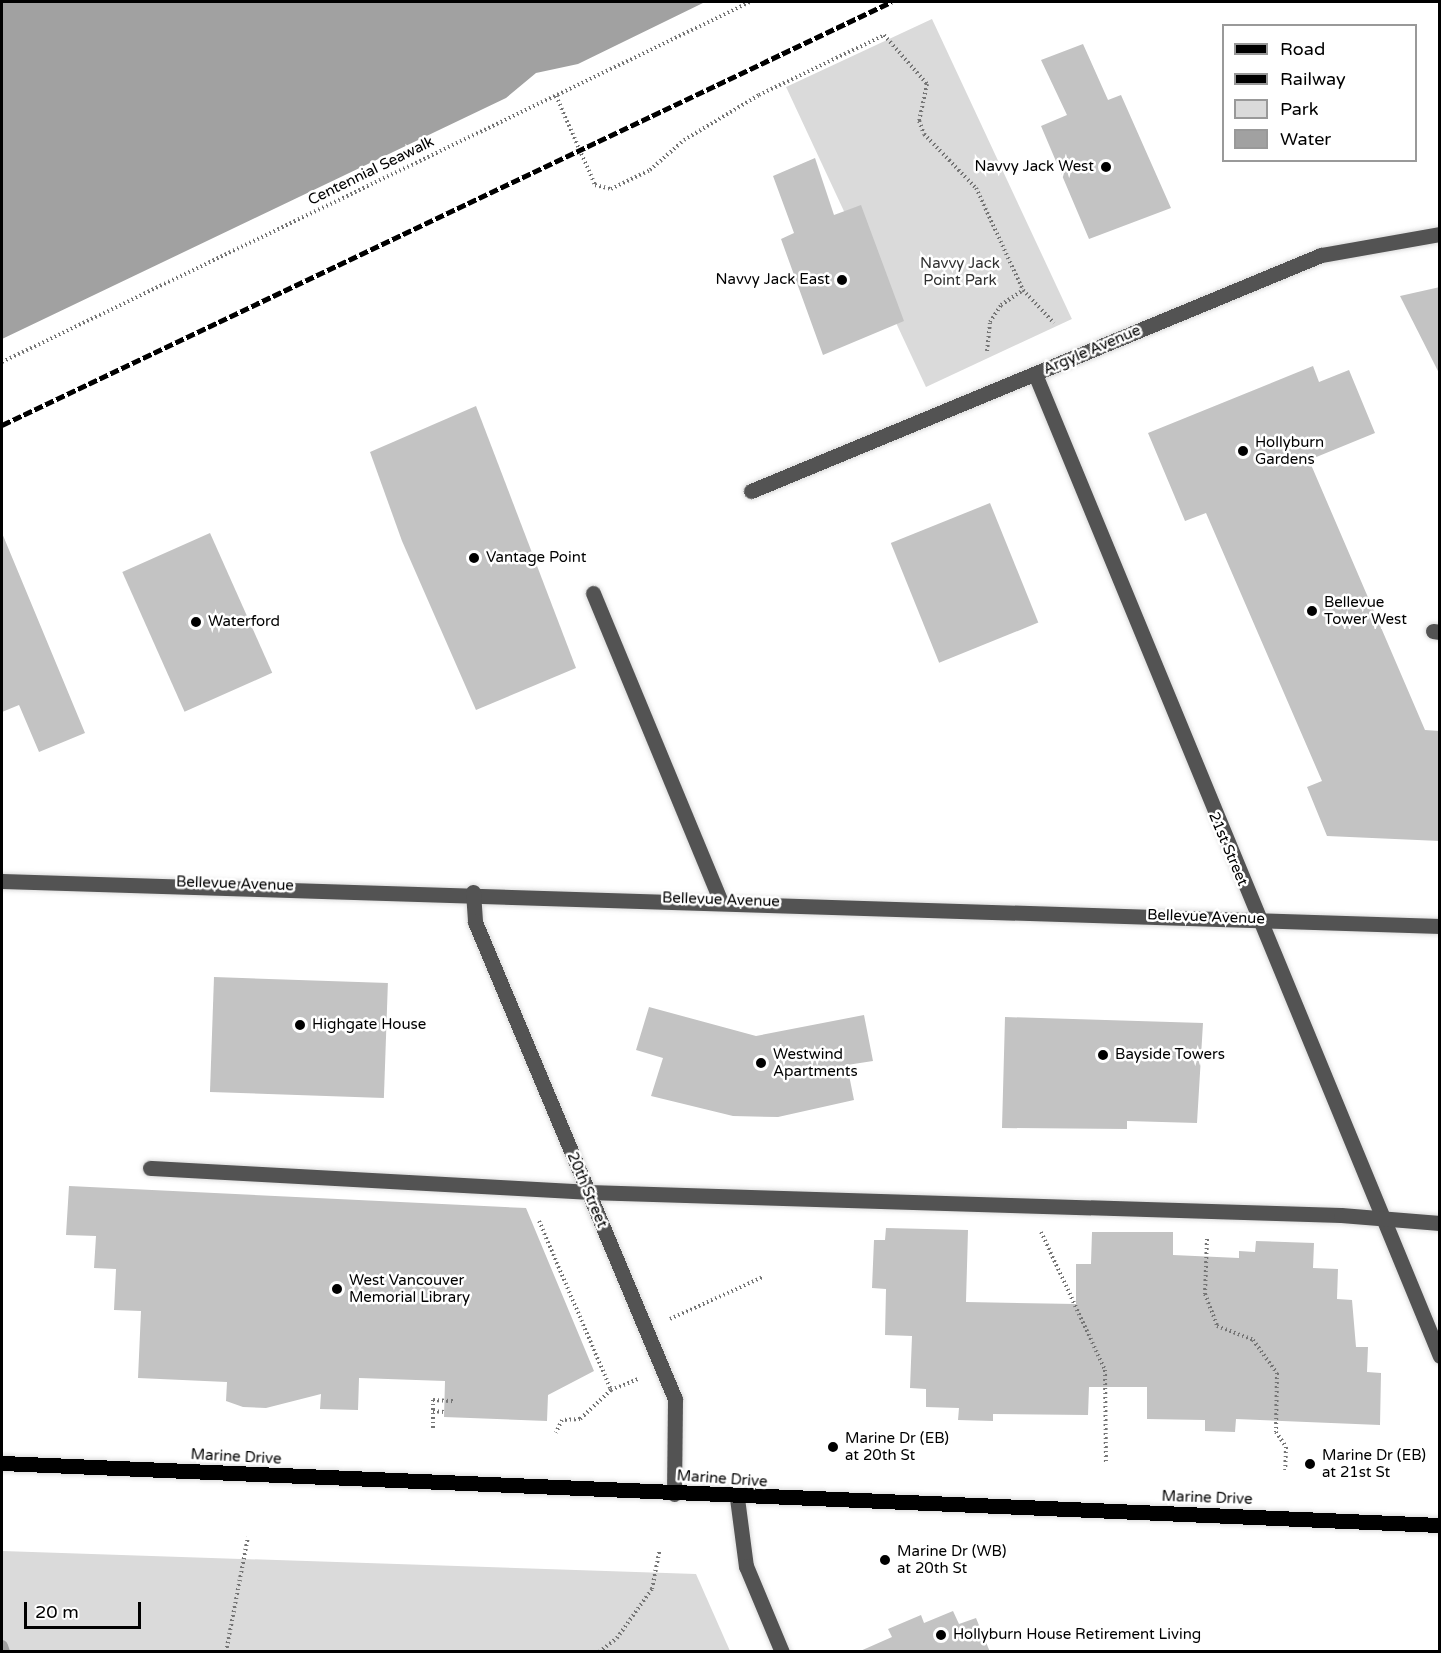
<!DOCTYPE html>
<style>
body{margin:0}
#map{position:relative;width:1441px;height:1653px;overflow:hidden;background:#fff;font-family:"Varela Round",sans-serif}
div>[style]{position:absolute}
.green>*{inset:0;background:#dadada;transform-origin:0 0}
.water>*{inset:0;background:#a1a1a1}
.stream>*{height:12px;margin:-6px;padding:0 6px;transform-origin:6px;border-radius:6px;background:#a1a1a1}
.building>*{inset:0;background:#c3c3c3;transform-origin:0 0}
.path>*{height:4px;margin-top:-2px;transform-origin:0;background:repeating-linear-gradient(90deg,#757575 0 1.5px,transparent 0 4.5px)}
.roads{filter:drop-shadow(0 0 2px #dbdbdb) drop-shadow(0 0 2px #dbdbdb)}
.minor>*{height:15px;margin:-7.5px;padding:0 7.5px;transform-origin:7.5px;border-radius:7.5px;background:#535353}
.major>*{height:15px;margin:-7.5px;padding:0 7.5px;transform-origin:7.5px;border-radius:7.5px;background:#000}
.rail>*{height:4.5px;margin-top:-2.25px;transform-origin:0;background:repeating-linear-gradient(90deg,#000 0 9px,transparent 0 12px)}
.dots>*{width:16px;height:16px;translate:-50% -50%;box-sizing:border-box;border:3px solid #fff;border-radius:50%}
span{translate:-50% -50%;white-space:nowrap;text-align:center;line-height:1.15;-webkit-text-stroke:5px #fff;paint-order:stroke}
.poi-label{font-size:15px;color:#000}
.right{translate:-100% -50%;text-align:right}
.left{translate:0 -50%;text-align:left}
.street-label{font-size:15px;color:#000}
.park-label{font-size:15px;color:#313131}
.frame{position:absolute;inset:0;border:3px solid #000;pointer-events:none}
.legend{position:absolute;left:1222px;top:24px;width:195px;height:138px;box-sizing:border-box;background:#fff;border:2px solid #999;margin:0;padding:8px 10px;list-style:none;font-size:18px;color:#000}
.legend li{display:flex;align-items:center;gap:12px;height:30px}
.legend b{width:30px;border:2px solid #999}
.scale{position:absolute;left:24px;top:1602px;width:117px;height:27px;box-sizing:border-box;border:3px solid #000;border-top:0;padding-left:8px;font-size:18px;line-height:21px;white-space:nowrap;color:#000;-webkit-text-stroke:4px #fff;paint-order:stroke}
</style>
<div id="map">
<div class="green">
<div style="left:932px;top:19px;width:331px;height:161px;rotate:65deg"></div>
<div style="clip-path:polygon(2px 1551px,696px 1574px,730px 1651px,2px 1651px)"></div>
</div>
<div class="water">
<div style="clip-path:polygon(2px 2px,705px 2px,578px 64px,536px 73px,506px 98px,2px 339px)"></div>
</div>
<div class="stream">
<div style="left:2px;top:1646px;width:6px;rotate:72deg"></div>
</div>
<div class="building">
<div style="clip-path:polygon(1083px 44px,1108px 100px,1121px 95px,1171px 208px,1089px 239px,1041px 126px,1067px 115px,1041px 60px)"></div>
<div style="clip-path:polygon(815px 158px,834px 215px,861px 205px,904px 321px,823px 355px,781px 239px,794px 233px,773px 176px)"></div>
<div style="clip-path:polygon(1440px 287px,1440px 375px,1400px 296px)"></div>
<div style="clip-path:polygon(1313px 366px,1319px 382px,1349px 370px,1375px 433px,1309px 460px,1425px 730px,1440px 731px,1440px 841px,1327px 836px,1307px 787px,1322px 781px,1206px 513px,1185px 521px,1148px 433px)"></div>
<div style="clip-path:polygon(476px 406px,576px 668px,476px 710px,402px 541px,370px 452px)"></div>
<div style="left:990px;top:503px;width:129px;height:107px;rotate:68deg"></div>
<div style="clip-path:polygon(2px 533px,85px 733px,39px 752px,19px 705px,2px 712px)"></div>
<div style="left:210px;top:533px;width:153px;height:96px;rotate:66deg"></div>
<div style="left:214px;top:977px;width:174px;height:115px;rotate:2deg"></div>
<div style="clip-path:polygon(649px 1007px,756px 1036px,864px 1015px,873px 1061px,847px 1065px,854px 1100px,778px 1117px,733px 1116px,651px 1096px,663px 1058px,636px 1050px)"></div>
<div style="clip-path:polygon(1005px 1017px,1203px 1023px,1197px 1123px,1127px 1121px,1127px 1129px,1002px 1128px)"></div>
<div style="clip-path:polygon(69px 1186px,526px 1208px,594px 1371px,548px 1395px,547px 1421px,444px 1417px,445px 1381px,359px 1378px,358px 1410px,320px 1409px,321px 1394px,266px 1408px,243px 1407px,226px 1401px,227px 1382px,138px 1378px,141px 1311px,114px 1310px,116px 1269px,94px 1268px,96px 1236px,66px 1235px)"></div>
<div style="clip-path:polygon(886px 1228px,968px 1230px,966px 1302px,1076px 1304px,1076px 1264px,1091px 1264px,1092px 1232px,1173px 1232px,1173px 1255px,1239px 1258px,1239px 1251px,1255px 1252px,1256px 1241px,1314px 1243px,1313px 1268px,1338px 1269px,1337px 1299px,1352px 1300px,1356px 1347px,1368px 1347px,1367px 1372px,1381px 1373px,1380px 1425px,1236px 1419px,1235px 1432px,1205px 1431px,1205px 1420px,1147px 1419px,1147px 1387px,1089px 1387px,1088px 1415px,993px 1414px,993px 1421px,958px 1420px,959px 1408px,926px 1407px,926px 1389px,910px 1388px,912px 1336px,885px 1335px,886px 1289px,872px 1288px,874px 1240px,885px 1240px)"></div>
<div style="clip-path:polygon(953px 1611px,959px 1624px,976px 1618px,990px 1652px,858px 1652px,892px 1637px,888px 1629px,921px 1615px,924px 1623px)"></div>
</div>
<div class="path">
<div style="left:556px;top:96px;width:97px;rotate:66.3deg"></div>
<div style="left:595px;top:185px;width:16px;rotate:14deg"></div>
<div style="left:611px;top:189px;width:43px;rotate:-26deg"></div>
<div style="left:650px;top:170px;width:45px;rotate:-41.4deg"></div>
<div style="left:684px;top:140px;width:87px;rotate:-31deg"></div>
<div style="left:759px;top:95px;width:139px;rotate:-25.6deg"></div>
<div style="left:884px;top:35px;width:65px;rotate:48.7deg"></div>
<div style="left:927px;top:84px;width:38px;rotate:102deg"></div>
<div style="left:919px;top:121px;width:14px;rotate:69deg"></div>
<div style="left:924px;top:134px;width:75px;rotate:46.1deg"></div>
<div style="left:976px;top:188px;width:112px;rotate:65.3deg"></div>
<div style="left:1023px;top:290px;width:45px;rotate:46.8deg"></div>
<div style="left:987px;top:351px;width:29px;rotate:-84deg"></div>
<div style="left:990px;top:322px;width:20px;rotate:-57deg"></div>
<div style="left:1001px;top:305px;width:27px;rotate:-34deg"></div>
<div style="left:2px;top:362px;width:830px;rotate:-25.7deg"></div>
<div style="left:539px;top:1221px;width:184px;rotate:66.9deg"></div>
<div style="left:611px;top:1390px;width:42px;rotate:136.9deg"></div>
<div style="left:580px;top:1419px;width:18px;rotate:177deg"></div>
<div style="left:562px;top:1420px;width:14px;rotate:115deg"></div>
<div style="left:1041px;top:1232px;width:152px;rotate:65.1deg"></div>
<div style="left:1105px;top:1370px;width:94px;rotate:89.4deg"></div>
<div style="left:1207px;top:1239px;width:55px;rotate:92.1deg"></div>
<div style="left:1205px;top:1294px;width:34px;rotate:69deg"></div>
<div style="left:1217px;top:1326px;width:39px;rotate:21deg"></div>
<div style="left:1253px;top:1340px;width:41px;rotate:54deg"></div>
<div style="left:1277px;top:1373px;width:59px;rotate:91deg"></div>
<div style="left:1276px;top:1432px;width:18px;rotate:56deg"></div>
<div style="left:1286px;top:1447px;width:23px;rotate:92deg"></div>
<div style="left:670px;top:1319px;width:102px;rotate:-24.3deg"></div>
<div style="left:611px;top:1390px;width:29px;rotate:-22deg"></div>
<div style="left:433px;top:1411px;width:11px;rotate:5deg"></div>
<div style="left:433px;top:1428px;width:28px;rotate:-90deg"></div>
<div style="left:433px;top:1400px;width:22px;rotate:3deg"></div>
<div style="left:226px;top:1652px;width:117px;rotate:-79.2deg"></div>
<div style="left:599px;top:1652px;width:23px;rotate:-38deg"></div>
<div style="left:617px;top:1638px;width:60px;rotate:-54.5deg"></div>
<div style="left:652px;top:1589px;width:38px;rotate:-79deg"></div>
</div>
<div class="roads">
<div class="minor">
<div style="left:1035px;top:374px;width:1062px;rotate:67.59deg"></div>
<div style="left:751px;top:491px;width:617px;rotate:-22.49deg"></div>
<div style="left:1321px;top:255px;width:121px;rotate:-10deg"></div>
<div style="left:593px;top:593px;width:332px;rotate:67.5deg"></div>
<div style="left:1433px;top:631px;width:7px;rotate:8deg"></div>
<div style="left:2px;top:881px;width:1439px;rotate:1.79deg"></div>
<div style="left:473px;top:892px;width:30px;rotate:86deg"></div>
<div style="left:475px;top:922px;width:517px;rotate:67.25deg"></div>
<div style="left:675px;top:1399px;width:95px;rotate:90.6deg"></div>
<div style="left:150px;top:1168px;width:439px;rotate:3.1deg"></div>
<div style="left:588px;top:1192px;width:753px;rotate:1.75deg"></div>
<div style="left:1341px;top:1215px;width:99px;rotate:4.6deg"></div>
<div style="left:737px;top:1498px;width:69px;rotate:82.5deg"></div>
<div style="left:746px;top:1566px;width:93px;rotate:67.3deg"></div>
</div>
<div class="major">
<div style="left:2px;top:1463px;width:1439px;rotate:2.47deg"></div>
</div>
</div>
<div class="rail">
<div style="left:2px;top:425px;width:985px;rotate:-25.45deg"></div>
</div>
<div class="dots">
<div style="left:1106px;top:167px;background:#000"></div>
<div style="left:842px;top:280px;background:#000"></div>
<div style="left:1243px;top:451px;background:#000"></div>
<div style="left:474px;top:558px;background:#000"></div>
<div style="left:1312px;top:611px;background:#000"></div>
<div style="left:196px;top:622px;background:#000"></div>
<div style="left:300px;top:1025px;background:#000"></div>
<div style="left:1103px;top:1055px;background:#000"></div>
<div style="left:761px;top:1063px;background:#000"></div>
<div style="left:337px;top:1289px;background:#000"></div>
<div style="left:833px;top:1447px;background:#000"></div>
<div style="left:1310px;top:1464px;background:#000"></div>
<div style="left:885px;top:1560px;background:#000"></div>
<div style="left:941px;top:1635px;background:#000"></div>
</div>
<div class="poi-label">
<span class="right" style="left:1094px;top:167px">Navvy Jack West</span>
<span class="right" style="left:830px;top:280px">Navvy Jack East</span>
<span class="left" style="left:1255px;top:451px">Hollyburn<br>Gardens</span>
<span class="left" style="left:486px;top:558px">Vantage Point</span>
<span class="left" style="left:1324px;top:611px">Bellevue<br>Tower West</span>
<span class="left" style="left:208px;top:622px">Waterford</span>
<span class="left" style="left:312px;top:1025px">Highgate House</span>
<span class="left" style="left:773px;top:1063px">Westwind<br>Apartments</span>
<span class="left" style="left:1115px;top:1055px">Bayside Towers</span>
<span class="left" style="left:349px;top:1289px">West Vancouver<br>Memorial Library</span>
<span class="left" style="left:845px;top:1447px">Marine Dr (EB)<br>at 20th St</span>
<span class="left" style="left:1322px;top:1464px">Marine Dr (EB)<br>at 21st St</span>
<span class="left" style="left:897px;top:1560px">Marine Dr (WB)<br>at 20th St</span>
<span class="left" style="left:953px;top:1635px">Hollyburn House Retirement Living</span>
</div>
<div class="street-label">
<span style="left:371px;top:171px;rotate:-26deg">Centennial Seawalk</span>
<span style="left:1092px;top:350px;rotate:-23deg">Argyle Avenue</span>
<span style="left:1228px;top:849px;rotate:67deg">21st Street</span>
<span style="left:235px;top:884px;rotate:2deg">Bellevue Avenue</span>
<span style="left:721px;top:900px;rotate:2deg">Bellevue Avenue</span>
<span style="left:1206px;top:917px;rotate:2deg">Bellevue Avenue</span>
<span style="left:587px;top:1190px;rotate:67deg">20th Street</span>
<span style="left:236px;top:1457px;rotate:3deg">Marine Drive</span>
<span style="left:722px;top:1479px;rotate:4deg">Marine Drive</span>
<span style="left:1207px;top:1498px;rotate:2deg">Marine Drive</span>
</div>
<div class="park-label">
<span style="left:960px;top:272px">Navvy Jack<br>Point Park</span>
</div>
<div class="frame"></div>
<ul class="legend">
<li><b style="height:8px;background:#000"></b>Road</li>
<li><b style="height:8px;background:#000"></b>Railway</li>
<li><b style="height:16px;background:#dadada"></b>Park</li>
<li><b style="height:16px;background:#a1a1a1"></b>Water</li>
</ul>
<div class="scale">20 m</div>
</div>
